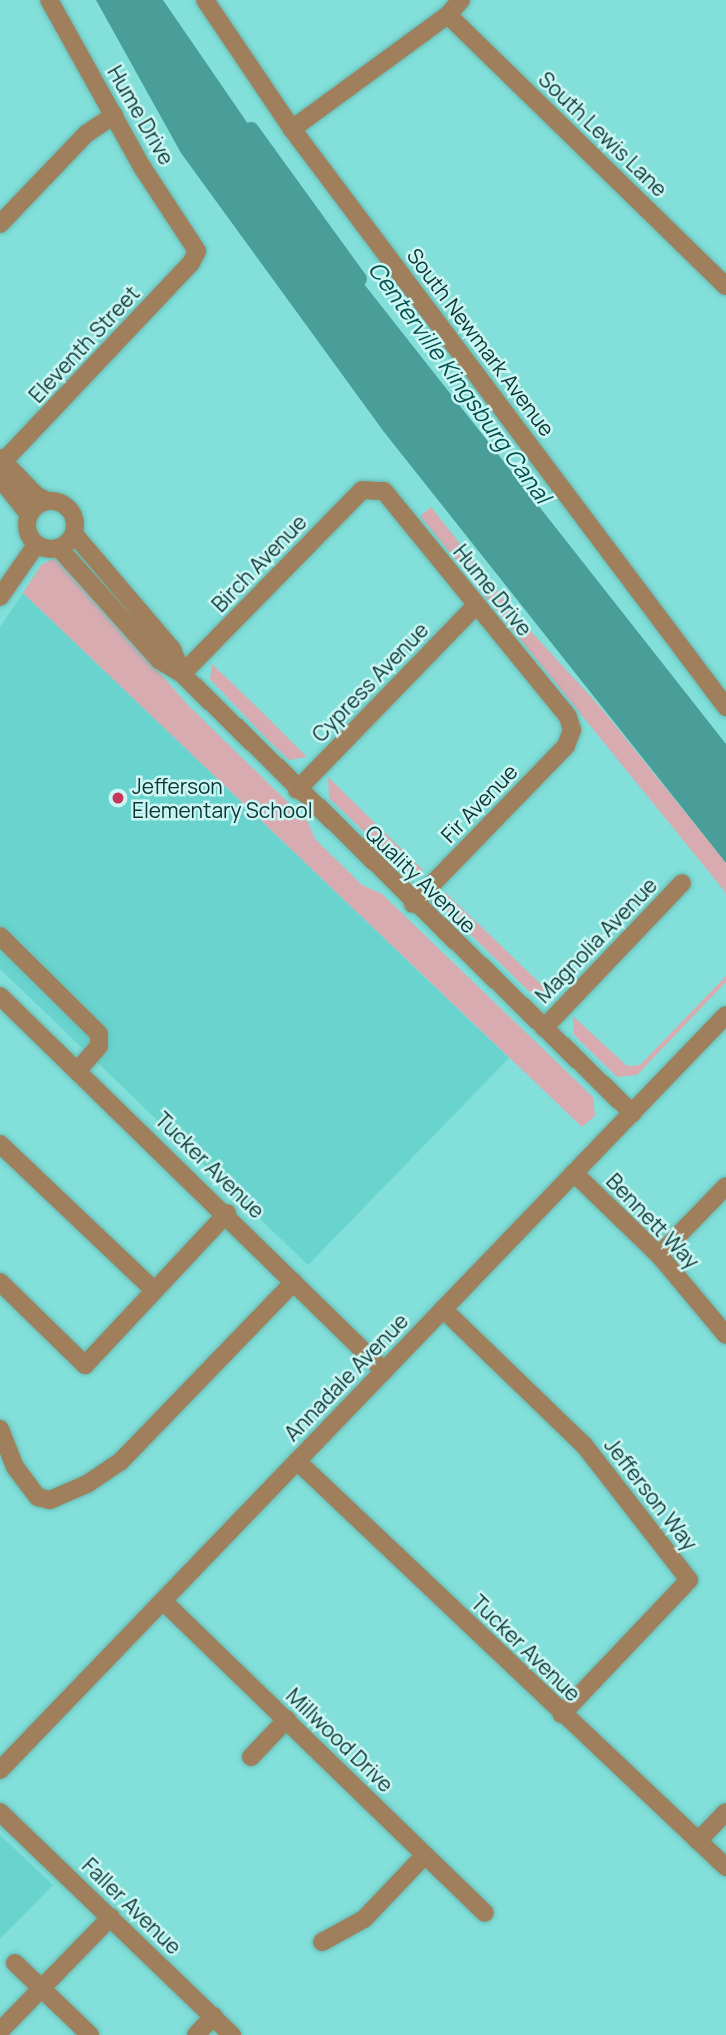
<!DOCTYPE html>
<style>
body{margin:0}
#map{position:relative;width:726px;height:2035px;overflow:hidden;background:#82dfd9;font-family:Manrope,sans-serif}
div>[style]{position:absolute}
.built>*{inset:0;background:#69d3cd}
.green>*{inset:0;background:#d8abb1}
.water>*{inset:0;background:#4a9e9a}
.canal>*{height:16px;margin:-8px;padding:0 8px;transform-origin:8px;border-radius:8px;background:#4a9e9a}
.roads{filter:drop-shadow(0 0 2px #68bab4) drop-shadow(0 0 2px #68bab4)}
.minor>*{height:18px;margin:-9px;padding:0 9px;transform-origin:9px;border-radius:9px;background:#a0805c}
.minor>.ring{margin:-9px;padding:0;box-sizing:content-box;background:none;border:18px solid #a0805c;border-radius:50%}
.dots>*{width:19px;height:19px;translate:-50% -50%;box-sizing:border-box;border:4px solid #cbf6f3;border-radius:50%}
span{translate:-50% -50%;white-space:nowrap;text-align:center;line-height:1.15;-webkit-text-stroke:5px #cbf6f3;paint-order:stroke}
.street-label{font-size:21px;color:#0b3533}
.poi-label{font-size:21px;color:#0b3533}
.left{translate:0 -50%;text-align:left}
.water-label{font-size:23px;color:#00504d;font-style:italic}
</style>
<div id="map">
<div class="built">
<div style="clip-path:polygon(23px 593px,509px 1058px,308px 1265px,0 969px,0 627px)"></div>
<div style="clip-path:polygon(0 1835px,53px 1885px,0 1939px)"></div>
</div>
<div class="green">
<div style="clip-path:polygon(431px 507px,517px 616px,601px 708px,726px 863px,726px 893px,420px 516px)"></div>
<div style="clip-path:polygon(54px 558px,67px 567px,187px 704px,308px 822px,315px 839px,362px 885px,382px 894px,593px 1097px,595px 1116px,582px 1127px,23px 593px,41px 565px)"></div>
<div style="clip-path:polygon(212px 664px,260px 710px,307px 757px,289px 760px,265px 737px,210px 679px)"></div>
<div style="clip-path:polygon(328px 777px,424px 871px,405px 871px,329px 798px)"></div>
<div style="clip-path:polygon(445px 892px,494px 939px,552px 995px,536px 998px,445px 910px)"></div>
<div style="clip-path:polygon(726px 976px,726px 982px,637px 1075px,617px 1077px,574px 1035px,573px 1016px,627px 1066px,640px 1065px)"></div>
</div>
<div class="water">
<div style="clip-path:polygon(96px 0,163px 0,316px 223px,726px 744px,726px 863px,384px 432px,181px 153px)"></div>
</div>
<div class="canal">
<div style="left:251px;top:130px;width:184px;rotate:54.1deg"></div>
</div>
<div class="roads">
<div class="minor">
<div style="left:205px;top:0;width:156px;rotate:56deg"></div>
<div style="left:292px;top:129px;width:723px;rotate:53.1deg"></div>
<div style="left:448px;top:15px;width:388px;rotate:44.3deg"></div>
<div style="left:292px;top:129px;width:193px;rotate:-36.2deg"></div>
<div style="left:448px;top:15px;width:20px;rotate:-49deg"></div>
<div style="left:0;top:224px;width:124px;rotate:-46.3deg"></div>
<div style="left:86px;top:134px;width:34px;rotate:-34deg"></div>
<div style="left:0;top:458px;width:53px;rotate:45.8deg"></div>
<div style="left:37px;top:496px;width:12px;rotate:24deg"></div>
<div style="left:0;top:465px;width:278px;rotate:-46.6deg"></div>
<div style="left:191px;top:263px;width:13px;rotate:-63deg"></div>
<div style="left:197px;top:251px;width:100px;rotate:-123.2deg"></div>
<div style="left:142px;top:167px;width:191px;rotate:-119.1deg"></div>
<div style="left:0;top:478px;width:47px;rotate:51.9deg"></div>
<div class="ring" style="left:27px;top:501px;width:30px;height:30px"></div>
<div style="left:74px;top:534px;width:151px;rotate:49.6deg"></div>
<div style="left:172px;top:649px;width:27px;rotate:68deg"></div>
<div style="left:59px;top:548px;width:150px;rotate:48.2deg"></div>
<div style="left:159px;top:660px;width:27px;rotate:31deg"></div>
<div style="left:182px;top:674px;width:629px;rotate:44.29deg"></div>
<div style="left:0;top:597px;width:63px;rotate:-55.3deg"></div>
<div style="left:182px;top:674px;width:257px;rotate:-45.6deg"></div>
<div style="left:362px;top:490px;width:22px;rotate:3deg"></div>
<div style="left:384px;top:491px;width:291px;rotate:50.8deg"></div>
<div style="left:568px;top:717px;width:14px;rotate:73deg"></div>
<div style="left:572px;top:730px;width:17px;rotate:111deg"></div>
<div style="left:566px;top:746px;width:220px;rotate:134.1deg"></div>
<div style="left:297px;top:790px;width:256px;rotate:-45.9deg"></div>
<div style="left:0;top:936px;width:139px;rotate:44.7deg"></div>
<div style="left:99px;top:1034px;width:12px;rotate:90deg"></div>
<div style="left:99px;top:1046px;width:32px;rotate:131deg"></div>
<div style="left:0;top:996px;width:537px;rotate:44.32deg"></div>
<div style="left:544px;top:1028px;width:200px;rotate:-46.4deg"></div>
<div style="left:0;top:1144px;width:212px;rotate:43.5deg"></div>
<div style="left:574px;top:1173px;width:118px;rotate:44deg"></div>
<div style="left:659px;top:1255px;width:104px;rotate:50.1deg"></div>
<div style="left:659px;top:1255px;width:96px;rotate:-45.8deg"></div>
<div style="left:0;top:1282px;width:119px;rotate:44.3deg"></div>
<div style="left:85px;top:1365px;width:208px;rotate:-46.9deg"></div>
<div style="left:443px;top:1309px;width:196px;rotate:44deg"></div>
<div style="left:584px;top:1445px;width:171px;rotate:52.1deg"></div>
<div style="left:689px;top:1580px;width:185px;rotate:133.5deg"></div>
<div style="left:0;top:1429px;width:41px;rotate:68.5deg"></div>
<div style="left:15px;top:1467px;width:38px;rotate:53deg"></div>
<div style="left:38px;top:1497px;width:12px;rotate:14deg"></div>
<div style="left:50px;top:1500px;width:40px;rotate:-23.4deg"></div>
<div style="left:87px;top:1484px;width:40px;rotate:-34deg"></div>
<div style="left:120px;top:1462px;width:250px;rotate:-46deg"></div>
<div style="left:297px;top:1461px;width:591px;rotate:43.42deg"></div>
<div style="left:163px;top:1601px;width:448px;rotate:44.1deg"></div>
<div style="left:251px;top:1757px;width:52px;rotate:-46.5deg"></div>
<div style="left:0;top:1770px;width:1047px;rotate:-46.12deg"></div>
<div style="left:0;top:1812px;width:322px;rotate:43.9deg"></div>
<div style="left:698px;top:1841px;width:40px;rotate:-46deg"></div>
<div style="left:322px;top:1942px;width:48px;rotate:-28.7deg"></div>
<div style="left:364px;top:1919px;width:88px;rotate:-46.4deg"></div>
<div style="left:15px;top:1963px;width:104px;rotate:43.8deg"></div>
<div style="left:0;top:2031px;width:159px;rotate:-45.8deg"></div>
<div style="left:196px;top:2035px;width:26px;rotate:-47deg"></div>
</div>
</div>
<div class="dots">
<div style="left:118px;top:798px;background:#c6365a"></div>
</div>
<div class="street-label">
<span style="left:141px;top:115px;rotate:60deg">Hume Drive</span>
<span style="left:603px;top:134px;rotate:44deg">South Lewis Lane</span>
<span style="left:481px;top:342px;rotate:53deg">South Newmark Avenue</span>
<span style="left:84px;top:344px;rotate:-47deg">Eleventh Street</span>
<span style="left:259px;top:563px;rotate:-46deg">Birch Avenue</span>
<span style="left:493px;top:590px;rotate:51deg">Hume Drive</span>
<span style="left:370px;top:682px;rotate:-46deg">Cypress Avenue</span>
<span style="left:479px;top:803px;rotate:-46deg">Fir Avenue</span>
<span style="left:421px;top:879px;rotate:44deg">Quality Avenue</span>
<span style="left:596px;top:940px;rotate:-46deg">Magnolia Avenue</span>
<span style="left:210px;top:1165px;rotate:44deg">Tucker Avenue</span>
<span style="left:653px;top:1221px;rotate:46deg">Bennett Way</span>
<span style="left:346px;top:1377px;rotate:-46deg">Annadale Avenue</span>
<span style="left:651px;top:1494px;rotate:52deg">Jefferson Way</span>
<span style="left:526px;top:1648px;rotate:44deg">Tucker Avenue</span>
<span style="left:340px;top:1740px;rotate:44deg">Millwood Drive</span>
<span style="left:132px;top:1906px;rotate:44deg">Faller Avenue</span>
</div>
<div class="poi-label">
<span class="left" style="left:132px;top:798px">Jefferson<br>Elementary School</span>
</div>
<div class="water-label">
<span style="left:460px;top:382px;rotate:54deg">Centerville Kingsburg Canal</span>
</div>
</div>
